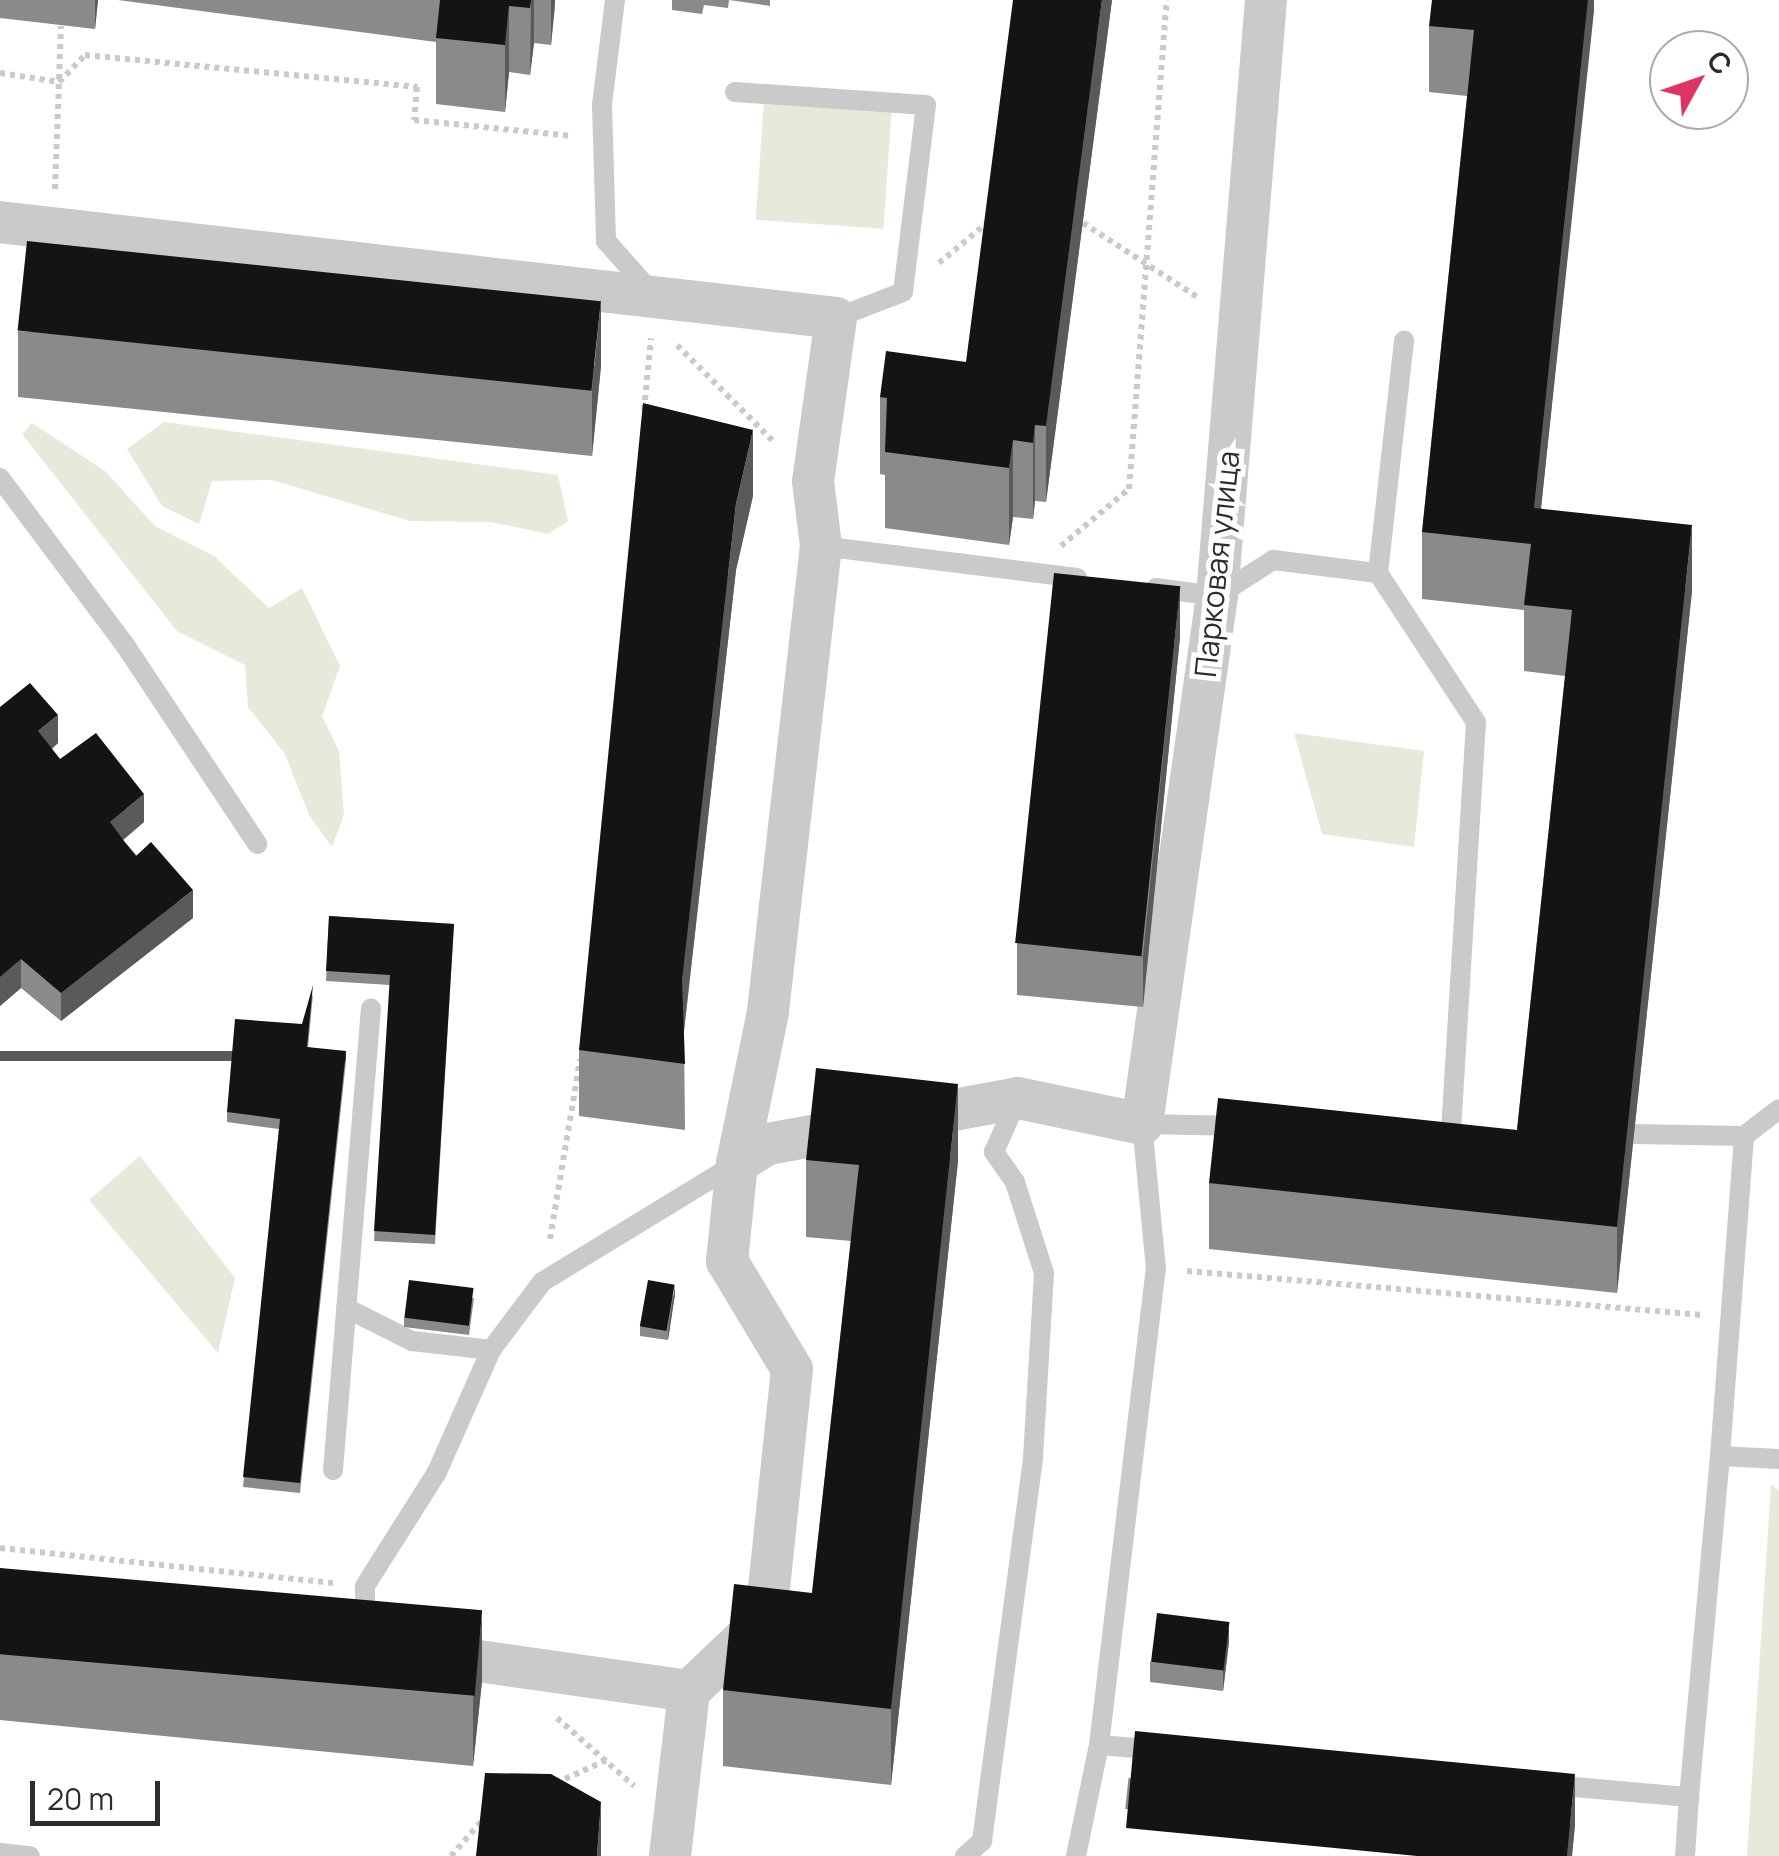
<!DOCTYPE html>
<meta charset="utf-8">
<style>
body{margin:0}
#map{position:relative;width:1779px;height:1856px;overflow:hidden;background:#fff;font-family:Manrope,sans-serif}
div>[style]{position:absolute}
.green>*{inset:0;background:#e6eada;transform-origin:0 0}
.path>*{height:6px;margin-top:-3px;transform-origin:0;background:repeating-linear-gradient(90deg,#cacaca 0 5px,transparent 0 10px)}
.lane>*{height:20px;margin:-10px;padding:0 10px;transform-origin:10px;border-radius:10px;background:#cacaca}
.street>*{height:42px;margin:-21px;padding:0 21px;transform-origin:21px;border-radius:21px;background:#cacaca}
.wall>*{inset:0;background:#8a8a8a;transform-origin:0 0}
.shaded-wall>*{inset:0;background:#5a5a5a;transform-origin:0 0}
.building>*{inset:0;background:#141414;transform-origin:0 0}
span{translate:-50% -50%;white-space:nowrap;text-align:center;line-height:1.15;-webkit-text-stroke:10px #fff;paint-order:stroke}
.street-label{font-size:30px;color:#2d2d2d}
.north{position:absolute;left:1649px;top:30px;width:100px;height:100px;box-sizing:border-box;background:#fff;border:2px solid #ababab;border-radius:50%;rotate:50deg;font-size:28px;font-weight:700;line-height:40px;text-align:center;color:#2d2d2d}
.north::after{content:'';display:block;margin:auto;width:35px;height:45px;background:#df3363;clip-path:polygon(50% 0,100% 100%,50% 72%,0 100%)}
.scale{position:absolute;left:30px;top:1781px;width:130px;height:45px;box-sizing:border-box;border:5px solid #2d2d2d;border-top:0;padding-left:12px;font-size:30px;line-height:35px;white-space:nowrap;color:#2d2d2d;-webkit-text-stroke:8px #fff;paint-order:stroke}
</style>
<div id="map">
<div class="green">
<div style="left:764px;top:101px;width:128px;height:119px;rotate:4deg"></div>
<div style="clip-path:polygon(164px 422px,558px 475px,568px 521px,548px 534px,491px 522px,410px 521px,272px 480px,212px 481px,199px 524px,162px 506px,127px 449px)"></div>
<div style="clip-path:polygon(32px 423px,105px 471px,155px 526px,214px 556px,269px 608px,302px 588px,340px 666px,322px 716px,339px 751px,344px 815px,332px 847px,309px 815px,285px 754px,248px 707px,245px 665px,177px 631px,22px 434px)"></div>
<div style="clip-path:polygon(1294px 733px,1424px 751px,1414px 847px,1322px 834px)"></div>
<div style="clip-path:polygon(140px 1156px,235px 1278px,218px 1353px,89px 1200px)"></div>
<div style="clip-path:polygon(1771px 1484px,1779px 1491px,1779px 1856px,1747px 1856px)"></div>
</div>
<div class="path">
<div style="left:0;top:73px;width:60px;rotate:8.7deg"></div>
<div style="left:59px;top:82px;width:37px;rotate:-46deg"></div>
<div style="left:85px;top:55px;width:334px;rotate:5.5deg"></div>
<div style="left:417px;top:87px;width:33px;rotate:95deg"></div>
<div style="left:414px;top:120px;width:159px;rotate:5.8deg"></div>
<div style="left:55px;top:189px;width:163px;rotate:-87.9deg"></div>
<div style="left:1083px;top:223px;width:138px;rotate:32.9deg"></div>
<div style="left:939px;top:263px;width:62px;rotate:-39.8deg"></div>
<div style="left:677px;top:345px;width:137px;rotate:45deg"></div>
<div style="left:644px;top:410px;width:72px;rotate:-84.4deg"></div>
<div style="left:1061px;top:546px;width:89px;rotate:-40deg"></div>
<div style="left:1129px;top:489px;width:490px;rotate:-85.6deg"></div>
<div style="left:550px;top:1239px;width:182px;rotate:-80.5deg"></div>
<div style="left:1187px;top:1271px;width:517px;rotate:4.88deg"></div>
<div style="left:0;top:1548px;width:336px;rotate:6deg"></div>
<div style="left:557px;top:1718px;width:103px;rotate:41.4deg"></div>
<div style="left:556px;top:1783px;width:58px;rotate:-24.4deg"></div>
<div style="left:451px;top:1856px;width:53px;rotate:-48.8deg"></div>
</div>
<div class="lane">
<div style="left:615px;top:0;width:106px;rotate:97.1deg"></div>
<div style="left:602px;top:105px;width:136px;rotate:88.3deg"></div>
<div style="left:606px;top:241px;width:71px;rotate:48.4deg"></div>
<div style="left:735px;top:92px;width:191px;rotate:3.9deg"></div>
<div style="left:926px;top:105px;width:188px;rotate:97deg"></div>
<div style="left:903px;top:292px;width:72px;rotate:158.8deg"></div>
<div style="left:0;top:478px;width:209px;rotate:53.2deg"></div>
<div style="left:125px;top:645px;width:239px;rotate:56.4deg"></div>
<div style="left:821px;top:546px;width:258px;rotate:7.1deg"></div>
<div style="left:1378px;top:573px;width:178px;rotate:56.7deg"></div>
<div style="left:1476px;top:722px;width:407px;rotate:93.5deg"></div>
<div style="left:1156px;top:588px;width:62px;rotate:7.5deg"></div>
<div style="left:1217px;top:596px;width:67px;rotate:-32.7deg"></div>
<div style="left:1273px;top:560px;width:106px;rotate:7.1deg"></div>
<div style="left:1378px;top:573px;width:234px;rotate:-83.6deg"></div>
<div style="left:1634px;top:1134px;width:110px;rotate:1deg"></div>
<div style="left:1744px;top:1136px;width:44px;rotate:-37.6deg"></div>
<div style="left:346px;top:1308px;width:74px;rotate:26.6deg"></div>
<div style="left:412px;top:1341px;width:80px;rotate:6.5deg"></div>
<div style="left:1720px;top:1456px;width:321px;rotate:-85.7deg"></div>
<div style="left:333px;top:1470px;width:463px;rotate:-85.3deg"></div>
<div style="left:365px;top:1627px;width:41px;rotate:-90deg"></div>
<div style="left:365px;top:1586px;width:135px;rotate:-57.7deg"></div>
<div style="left:437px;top:1472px;width:133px;rotate:-66.1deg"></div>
<div style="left:491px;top:1350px;width:85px;rotate:-53.1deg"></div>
<div style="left:542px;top:1282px;width:226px;rotate:-31.4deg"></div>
<div style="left:1099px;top:1745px;width:60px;rotate:4.8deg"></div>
<div style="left:1551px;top:1785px;width:139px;rotate:5deg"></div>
<div style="left:1689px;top:1797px;width:59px;rotate:93.9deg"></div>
<div style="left:1689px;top:1797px;width:342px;rotate:-84.8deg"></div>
<div style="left:1720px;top:1456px;width:59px;rotate:2.9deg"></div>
<div style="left:0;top:1853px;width:30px;rotate:6deg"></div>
<div style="left:965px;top:1856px;width:23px;rotate:-41deg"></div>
<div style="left:982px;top:1841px;width:386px;rotate:-82.4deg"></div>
<div style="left:1033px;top:1458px;width:185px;rotate:-86.6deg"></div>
<div style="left:1044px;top:1273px;width:96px;rotate:-107.7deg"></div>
<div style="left:1015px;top:1182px;width:37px;rotate:-125deg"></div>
<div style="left:994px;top:1152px;width:57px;rotate:-66.1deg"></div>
<div style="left:1076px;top:1856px;width:113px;rotate:-78.3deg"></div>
<div style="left:1099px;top:1745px;width:479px;rotate:-83.2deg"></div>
<div style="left:1156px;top:1269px;width:146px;rotate:-95.5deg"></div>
<div style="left:1142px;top:1124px;width:100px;rotate:1.1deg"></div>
</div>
<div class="street">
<div style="left:0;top:222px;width:841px;rotate:6.55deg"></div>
<div style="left:836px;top:318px;width:165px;rotate:98deg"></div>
<div style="left:813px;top:481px;width:65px;rotate:83deg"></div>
<div style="left:821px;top:546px;width:469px;rotate:96.5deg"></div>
<div style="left:768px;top:1012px;width:154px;rotate:101.6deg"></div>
<div style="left:737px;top:1163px;width:99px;rotate:95.8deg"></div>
<div style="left:727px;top:1261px;width:126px;rotate:59deg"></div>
<div style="left:792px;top:1369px;width:250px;rotate:96deg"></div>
<div style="left:766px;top:1618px;width:106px;rotate:136.5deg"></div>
<div style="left:689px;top:1691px;width:269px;rotate:-171.9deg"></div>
<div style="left:737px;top:1163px;width:36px;rotate:-32deg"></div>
<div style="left:768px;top:1144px;width:254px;rotate:-10.4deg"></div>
<div style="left:1018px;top:1098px;width:127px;rotate:11.8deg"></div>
<div style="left:1142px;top:1124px;width:533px;rotate:-81.92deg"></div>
<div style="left:1217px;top:596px;width:598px;rotate:-85.3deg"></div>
<div style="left:670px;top:1856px;width:166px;rotate:-83.4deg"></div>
</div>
<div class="wall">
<div style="clip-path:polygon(0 0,98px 0,95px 29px,0 18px)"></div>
<div style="clip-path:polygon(118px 0,555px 0,555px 8px,551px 45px,534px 43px,530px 75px,509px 72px,505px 112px,436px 104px,436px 42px)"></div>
<div style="clip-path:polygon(672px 0,729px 0,728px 8px,704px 5px,702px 14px,672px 10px)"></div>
<div style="clip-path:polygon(729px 0,770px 0,770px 6px)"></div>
<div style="clip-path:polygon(1112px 0,1046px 502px,1035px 501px,1033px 519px,1013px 517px,1009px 545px,885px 528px,885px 475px,880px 474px,880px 397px,966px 362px)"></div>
<div style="clip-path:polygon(1594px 0,1541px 508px,1692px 591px,1617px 1293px,1209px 1249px,1209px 1183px,1517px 1130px,1565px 676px,1524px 671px,1524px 610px,1422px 599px,1422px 532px,1467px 96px,1429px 92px,1429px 26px)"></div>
<div style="clip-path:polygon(18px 331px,601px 366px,592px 456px,18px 397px)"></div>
<div style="clip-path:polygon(753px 496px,736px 570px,684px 1032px,685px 1130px,579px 1116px,579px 1050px)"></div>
<div style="clip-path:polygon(1180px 637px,1143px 1007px,1017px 995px,1017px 943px)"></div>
<div style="clip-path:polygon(0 707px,58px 743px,52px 749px,60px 759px,144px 822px,123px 840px,193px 918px,61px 1021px,21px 988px,0 1006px)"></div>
<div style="clip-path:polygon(329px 916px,454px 924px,435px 1244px,374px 1241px,390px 985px,326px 981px)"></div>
<div style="clip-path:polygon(313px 994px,308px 1047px,346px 1061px,300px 1493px,243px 1487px,279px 1129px,227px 1122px,227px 1112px,302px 1024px)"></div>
<div style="clip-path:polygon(806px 1160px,958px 1161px,891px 1785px,723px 1766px,723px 1690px,812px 1593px,851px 1241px,806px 1237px)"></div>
<div style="clip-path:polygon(675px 1294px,668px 1340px,640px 1336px,640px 1326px)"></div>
<div style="clip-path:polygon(474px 1298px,469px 1335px,404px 1327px,404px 1318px)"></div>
<div style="clip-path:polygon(0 1568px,482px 1681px,473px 1766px,0 1720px)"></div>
<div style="clip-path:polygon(1229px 1642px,1223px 1691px,1150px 1682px,1150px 1662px)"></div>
<div style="left:1575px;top:1825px;width:31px;height:449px;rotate:96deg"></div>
</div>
<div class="shaded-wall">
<div style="clip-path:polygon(95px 0,98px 0,95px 29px)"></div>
<div style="clip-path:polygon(531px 0,534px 0,534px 43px,530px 75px)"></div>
<div style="clip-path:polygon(551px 0,555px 0,551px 45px)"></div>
<div style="clip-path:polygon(1102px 0,1112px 0,1046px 502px,1046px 426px)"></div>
<div style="clip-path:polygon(1588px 0,1594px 0,1594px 11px,1534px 574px,1534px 508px)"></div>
<div style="clip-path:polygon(509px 6px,509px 72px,505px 112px,505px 45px)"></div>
<div style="clip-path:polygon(601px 299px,601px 366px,592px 456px,592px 390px)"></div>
<div style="clip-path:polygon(1035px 425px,1035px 501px,1033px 519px,1033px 443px)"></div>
<div style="clip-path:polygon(753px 430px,753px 496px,736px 570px,682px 1047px,682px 981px,736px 504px)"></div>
<div style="clip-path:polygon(1013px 440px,1013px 517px,1009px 545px,1009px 468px)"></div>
<div style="clip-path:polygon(1692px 525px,1692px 591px,1617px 1293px,1617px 1227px)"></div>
<div style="clip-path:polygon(1180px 586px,1180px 637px,1143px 1007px,1143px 956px)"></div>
<div style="clip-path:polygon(58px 715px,58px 743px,38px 760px,38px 731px)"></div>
<div style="clip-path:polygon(144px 794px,144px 822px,110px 851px,110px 822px)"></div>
<div style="clip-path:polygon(193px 890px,193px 918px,61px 1021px,61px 993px)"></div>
<div style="clip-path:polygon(21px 959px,21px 988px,0 1006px,0 977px)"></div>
<div style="left:346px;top:1051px;width:10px;height:434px;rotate:90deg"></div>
<div style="clip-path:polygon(958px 1084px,958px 1161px,891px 1785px,891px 1709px)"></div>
<div style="clip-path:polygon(675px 1285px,675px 1294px,668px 1340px,668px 1330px)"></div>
<div style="clip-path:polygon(482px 1614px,482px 1681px,473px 1766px,473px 1700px)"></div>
<div style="clip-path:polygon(1229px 1622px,1229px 1642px,1223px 1691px,1223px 1671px)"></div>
<div style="clip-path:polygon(1575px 1774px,1575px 1825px,1572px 1856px,1567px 1856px)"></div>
<div style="clip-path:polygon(601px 1802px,601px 1856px,597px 1856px)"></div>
</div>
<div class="building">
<div style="clip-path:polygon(440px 0,531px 0,530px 8px,509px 6px,505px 45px,436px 38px)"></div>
<div style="clip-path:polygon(1013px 0,1102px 0,1046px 426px,1035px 425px,1033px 443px,1013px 440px,1009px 468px,885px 452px,887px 398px,880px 397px,886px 351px,966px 362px)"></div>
<div style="clip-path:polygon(1432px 0,1588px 0,1534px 508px,1692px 525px,1617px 1227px,1209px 1183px,1218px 1098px,1517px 1130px,1572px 610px,1524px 605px,1531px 544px,1422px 532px,1474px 30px,1429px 26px)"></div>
<div style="left:27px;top:241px;width:577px;height:90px;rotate:6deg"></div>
<div style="clip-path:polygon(643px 403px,753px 430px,736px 504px,682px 981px,685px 1064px,579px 1050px)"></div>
<div style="left:1054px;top:573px;width:127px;height:372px;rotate:6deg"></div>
<div style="clip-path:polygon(30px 683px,58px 715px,38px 731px,60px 759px,96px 733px,144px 794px,110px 822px,124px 841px,136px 856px,151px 842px,193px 890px,61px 993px,21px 959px,0 977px,0 707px)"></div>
<div style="clip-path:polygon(329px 916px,454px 924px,435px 1235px,374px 1231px,390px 975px,326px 971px)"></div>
<div style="clip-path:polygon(313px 985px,307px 1047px,346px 1051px,300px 1483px,243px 1477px,280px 1119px,227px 1112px,235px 1019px,302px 1024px)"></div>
<div style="clip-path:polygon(816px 1068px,958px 1084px,891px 1709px,723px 1690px,734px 1584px,812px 1593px,859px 1165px,806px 1160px)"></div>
<div style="left:409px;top:1280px;width:65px;height:38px;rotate:7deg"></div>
<div style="left:648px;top:1280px;width:27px;height:47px;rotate:10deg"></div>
<div style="left:0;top:1568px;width:484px;height:86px;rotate:5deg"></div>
<div style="left:1157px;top:1613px;width:73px;height:49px;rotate:7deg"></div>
<div style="clip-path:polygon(1135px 1731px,1575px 1774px,1567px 1856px,1417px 1856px,1126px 1828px)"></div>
<div style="clip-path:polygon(485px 1773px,551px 1774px,601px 1802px,597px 1856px,476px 1856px)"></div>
</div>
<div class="street-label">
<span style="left:1217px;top:564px;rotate:-84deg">Парковая улица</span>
</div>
<div class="north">С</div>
<div class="scale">20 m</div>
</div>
